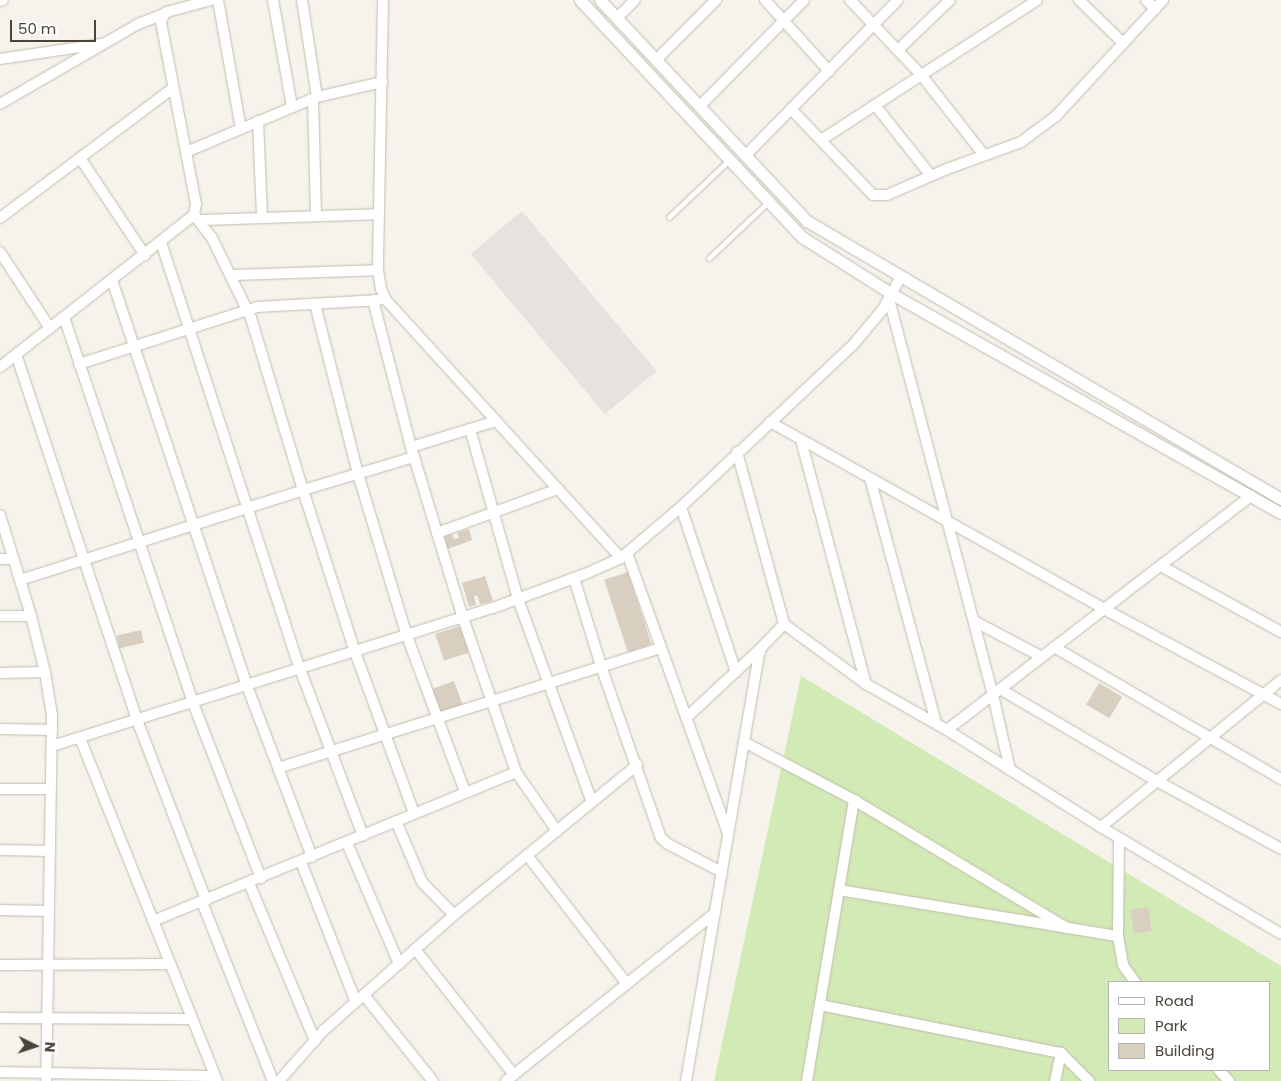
<!DOCTYPE html>
<style>
body{margin:0}
#map{position:relative;width:1281px;height:1081px;overflow:hidden;background:#f6f3ec;font-family:Poppins,sans-serif}
div>[style]{position:absolute}
.industrial>*{inset:0;background:#e6e2dd;transform-origin:0 0}
.green>*{inset:0;background:#d2eab5}
.building>*{inset:0;background:#d8cfc1;transform-origin:0 0}
.roads{filter:drop-shadow(0 0 1px #c2bbae) drop-shadow(0 0 1px #c2bbae)}
.service>*{height:5px;margin:-2.5px;padding:0 2.5px;transform-origin:2.5px;border-radius:2.5px;background:#fff}
.minor>*{height:10px;margin:-5px;padding:0 5px;transform-origin:5px;border-radius:5px;background:#fff}
.tertiary>*{height:11px;margin:-5.5px;padding:0 5.5px;transform-origin:5.5px;border-radius:5.5px;background:#fff}
span{translate:-50% -50%;white-space:nowrap;text-align:center;line-height:1.15;-webkit-text-stroke:4.5px #fff;paint-order:stroke}
.legend{position:absolute;left:1108px;top:981px;width:162px;height:90px;box-sizing:border-box;background:#fff;border:1px solid #b7b4b0;margin:0;padding:6px 9px;list-style:none;font-size:15px;color:#4b4439}
.legend li{display:flex;align-items:center;gap:10px;height:25px}
.legend b{width:25px;border:1px solid #b7b4b0}
.north{position:absolute;left:10px;top:1021px;width:50px;height:50px;-webkit-text-stroke:4px #fff;paint-order:stroke;rotate:94deg;font-size:14px;font-weight:700;line-height:20px;text-align:center;color:#4b4439}
.north::after{content:'';display:block;margin:auto;width:18px;height:22px;background:#4b4439;clip-path:polygon(50% 0,100% 100%,50% 72%,0 100%)}
.scale{position:absolute;left:10px;top:20px;width:86px;height:22px;box-sizing:border-box;border:2px solid #4b4439;border-top:0;padding-left:6px;font-size:15px;line-height:18px;white-space:nowrap;color:#4b4439;-webkit-text-stroke:4px #fff;paint-order:stroke}
</style>
<div id="map">
<div class="industrial">
<div style="left:522px;top:211px;width:209px;height:67px;rotate:50deg"></div>
</div>
<div class="green">
<div style="clip-path:polygon(evenodd,801px 676px,1281px 966px,1281px 1081px,714px 1081px,801px 676px,1110px 982px,1270px 982px,1270px 1070px,1110px 1070px,1110px 982px)"></div>
</div>
<div class="building">
<div style="clip-path:polygon(469px 529px,472px 540px,448px 549px,444px 537px,452px 534px,454px 539px,459px 538px,457px 533px)"></div>
<div style="left:628px;top:572px;width:76px;height:25px;rotate:72deg"></div>
<div style="clip-path:polygon(485px 576px,493px 601px,480px 604px,477px 595px,474px 596px,476px 605px,469px 607px,462px 583px)"></div>
<div style="left:460px;top:626px;width:28px;height:26px;rotate:72deg"></div>
<div style="left:141px;top:630px;width:13px;height:25px;rotate:77deg"></div>
<div style="left:454px;top:681px;width:27px;height:24px;rotate:70deg"></div>
<div style="left:1099px;top:683px;width:27px;height:25px;rotate:31deg"></div>
<div style="left:1148px;top:907px;width:24px;height:18px;rotate:81deg"></div>
</div>
<div class="roads">
<div class="service">
<div style="left:669px;top:217px;width:83px;rotate:-43.5deg"></div>
<div style="left:709px;top:258px;width:81px;rotate:-43.5deg"></div>
</div>
<div class="minor">
<div style="left:218px;top:0;width:131px;rotate:79.9deg"></div>
<div style="left:273px;top:0;width:109px;rotate:79.9deg"></div>
<div style="left:302px;top:0;width:98px;rotate:81.2deg"></div>
<div style="left:383px;top:0;width:270px;rotate:91.1deg"></div>
<div style="left:378px;top:270px;width:19px;rotate:81deg"></div>
<div style="left:381px;top:289px;width:12px;rotate:66deg"></div>
<div style="left:386px;top:300px;width:349px;rotate:47.7deg"></div>
<div style="left:765px;top:0;width:96px;rotate:48deg"></div>
<div style="left:850px;top:0;width:105px;rotate:46.5deg"></div>
<div style="left:922px;top:76px;width:100px;rotate:51.9deg"></div>
<div style="left:1079px;top:0;width:62px;rotate:44.3deg"></div>
<div style="left:1146px;top:0;width:13px;rotate:45deg"></div>
<div style="left:0;top:1px;width:3px;rotate:-18deg"></div>
<div style="left:617px;top:18px;width:25px;rotate:-45deg"></div>
<div style="left:898px;top:50px;width:72px;rotate:-43.9deg"></div>
<div style="left:0;top:59px;width:101px;rotate:-8.5deg"></div>
<div style="left:656px;top:60px;width:85px;rotate:-45deg"></div>
<div style="left:313px;top:99px;width:117px;rotate:88.5deg"></div>
<div style="left:0;top:104px;width:160px;rotate:-30.1deg"></div>
<div style="left:138px;top:24px;width:28px;rotate:-21deg"></div>
<div style="left:875px;top:105px;width:90px;rotate:51.7deg"></div>
<div style="left:700px;top:106px;width:148px;rotate:-45.5deg"></div>
<div style="left:791px;top:109px;width:119px;rotate:46.4deg"></div>
<div style="left:873px;top:195px;width:14px"></div>
<div style="left:887px;top:195px;width:65px;rotate:-23.4deg"></div>
<div style="left:947px;top:169px;width:79px;rotate:-20deg"></div>
<div style="left:1021px;top:142px;width:44px;rotate:-36.6deg"></div>
<div style="left:1056px;top:116px;width:158px;rotate:-47.3deg"></div>
<div style="left:258px;top:121px;width:97px;rotate:87.6deg"></div>
<div style="left:821px;top:140px;width:257px;rotate:-32.9deg"></div>
<div style="left:186px;top:152px;width:142px;rotate:-22.8deg"></div>
<div style="left:317px;top:97px;width:67px;rotate:-13deg"></div>
<div style="left:746px;top:155px;width:217px;rotate:-45.6deg"></div>
<div style="left:80px;top:158px;width:117px;rotate:56.2deg"></div>
<div style="left:194px;top:215px;width:29px;rotate:52deg"></div>
<div style="left:212px;top:238px;width:89px;rotate:64deg"></div>
<div style="left:251px;top:318px;width:180px;rotate:73.2deg"></div>
<div style="left:303px;top:490px;width:170px;rotate:72.2deg"></div>
<div style="left:355px;top:652px;width:171px;rotate:69.9deg"></div>
<div style="left:0;top:218px;width:216px;rotate:-36.9deg"></div>
<div style="left:200px;top:220px;width:179px;rotate:-1.9deg"></div>
<div style="left:161px;top:242px;width:449px;rotate:72deg"></div>
<div style="left:300px;top:669px;width:178px;rotate:69.3deg"></div>
<div style="left:0;top:252px;width:91px;rotate:56.7deg"></div>
<div style="left:231px;top:275px;width:147px;rotate:-1.9deg"></div>
<div style="left:112px;top:280px;width:428px;rotate:71.6deg"></div>
<div style="left:247px;top:686px;width:183px;rotate:69.2deg"></div>
<div style="left:889px;top:299px;width:409px;rotate:75.3deg"></div>
<div style="left:993px;top:695px;width:77px;rotate:77.2deg"></div>
<div style="left:373px;top:300px;width:152px;rotate:75.5deg"></div>
<div style="left:411px;top:447px;width:179px;rotate:73.1deg"></div>
<div style="left:463px;top:618px;width:163px;rotate:71deg"></div>
<div style="left:516px;top:772px;width:72px;rotate:55.2deg"></div>
<div style="left:315px;top:304px;width:175px;rotate:75.8deg"></div>
<div style="left:358px;top:474px;width:169px;rotate:73.2deg"></div>
<div style="left:407px;top:636px;width:166px;rotate:69.6deg"></div>
<div style="left:64px;top:317px;width:407px;rotate:71.5deg"></div>
<div style="left:193px;top:703px;width:188px;rotate:68.8deg"></div>
<div style="left:16px;top:354px;width:385px;rotate:71.7deg"></div>
<div style="left:137px;top:720px;width:193px;rotate:69deg"></div>
<div style="left:79px;top:364px;width:188px;rotate:-17.7deg"></div>
<div style="left:258px;top:307px;width:121px;rotate:-3.3deg"></div>
<div style="left:0;top:367px;width:246px;rotate:-38.1deg"></div>
<div style="left:194px;top:215px;width:11px;rotate:-80deg"></div>
<div style="left:196px;top:204px;width:185px;rotate:-100.9deg"></div>
<div style="left:161px;top:22px;width:9px;rotate:-69deg"></div>
<div style="left:164px;top:14px;width:4px;rotate:-34deg"></div>
<div style="left:167px;top:12px;width:46px;rotate:-15.3deg"></div>
<div style="left:770px;top:422px;width:383px;rotate:29.2deg"></div>
<div style="left:1104px;top:609px;width:201px;rotate:28.2deg"></div>
<div style="left:470px;top:429px;width:177px;rotate:74.2deg"></div>
<div style="left:518px;top:599px;width:216px;rotate:70deg"></div>
<div style="left:801px;top:440px;width:253px;rotate:75.1deg"></div>
<div style="left:411px;top:447px;width:89px;rotate:-17deg"></div>
<div style="left:737px;top:452px;width:178px;rotate:74.7deg"></div>
<div style="left:870px;top:478px;width:254px;rotate:74.9deg"></div>
<div style="left:681px;top:507px;width:174px;rotate:71.6deg"></div>
<div style="left:0;top:515px;width:106px;rotate:72.9deg"></div>
<div style="left:31px;top:616px;width:58px;rotate:76deg"></div>
<div style="left:45px;top:672px;width:44px;rotate:80.8deg"></div>
<div style="left:52px;top:715px;width:366px;rotate:90.9deg"></div>
<div style="left:437px;top:533px;width:129px;rotate:-20deg"></div>
<div style="left:627px;top:553px;width:299px;rotate:70.2deg"></div>
<div style="left:0;top:559px;width:13px"></div>
<div style="left:1161px;top:566px;width:137px;rotate:28.8deg"></div>
<div style="left:574px;top:578px;width:92px;rotate:72.9deg"></div>
<div style="left:601px;top:666px;width:182px;rotate:70.8deg"></div>
<div style="left:661px;top:838px;width:9px;rotate:41deg"></div>
<div style="left:668px;top:844px;width:61px;rotate:27.4deg"></div>
<div style="left:20px;top:580px;width:297px;rotate:-17.6deg"></div>
<div style="left:303px;top:490px;width:116px;rotate:-16.6deg"></div>
<div style="left:0;top:616px;width:31px"></div>
<div style="left:974px;top:621px;width:77px;rotate:27.9deg"></div>
<div style="left:1054px;top:647px;width:263px;rotate:30.2deg"></div>
<div style="left:0;top:673px;width:45px;rotate:-1.3deg"></div>
<div style="left:1000px;top:689px;width:182px;rotate:30.4deg"></div>
<div style="left:1157px;top:781px;width:141px;rotate:28.7deg"></div>
<div style="left:686px;top:718px;width:101px;rotate:-43deg"></div>
<div style="left:0;top:729px;width:52px;rotate:1.1deg"></div>
<div style="left:947px;top:730px;width:384px;rotate:-37.6deg"></div>
<div style="left:80px;top:738px;width:369px;rotate:68.2deg"></div>
<div style="left:744px;top:742px;width:124px;rotate:27.8deg"></div>
<div style="left:854px;top:800px;width:249px;rotate:31deg"></div>
<div style="left:52px;top:746px;width:462px;rotate:-17.4deg"></div>
<div style="left:493px;top:608px;width:98px;rotate:-20.3deg"></div>
<div style="left:585px;top:574px;width:39px;rotate:-24deg"></div>
<div style="left:621px;top:558px;width:79px;rotate:-40.4deg"></div>
<div style="left:681px;top:507px;width:236px;rotate:-43.3deg"></div>
<div style="left:853px;top:345px;width:47px;rotate:-50.2deg"></div>
<div style="left:883px;top:309px;width:37px;rotate:-61deg"></div>
<div style="left:278px;top:768px;width:401px;rotate:-17.4deg"></div>
<div style="left:0;top:789px;width:51px"></div>
<div style="left:396px;top:821px;width:66px;rotate:66.9deg"></div>
<div style="left:422px;top:882px;width:46px;rotate:45.9deg"></div>
<div style="left:1101px;top:827px;width:232px;rotate:-39.2deg"></div>
<div style="left:1119px;top:838px;width:98px;rotate:90.6deg"></div>
<div style="left:1118px;top:936px;width:29px;rotate:80deg"></div>
<div style="left:1123px;top:965px;width:21px;rotate:55deg"></div>
<div style="left:347px;top:843px;width:132px;rotate:66.7deg"></div>
<div style="left:0;top:850px;width:50px;rotate:1.1deg"></div>
<div style="left:527px;top:855px;width:163px;rotate:52.2deg"></div>
<div style="left:301px;top:862px;width:150px;rotate:68.6deg"></div>
<div style="left:249px;top:883px;width:171px;rotate:67.3deg"></div>
<div style="left:839px;top:890px;width:283px;rotate:9.4deg"></div>
<div style="left:202px;top:902px;width:193px;rotate:68.4deg"></div>
<div style="left:0;top:910px;width:49px;rotate:1.2deg"></div>
<div style="left:153px;top:921px;width:392px;rotate:-22.3deg"></div>
<div style="left:415px;top:949px;width:160px;rotate:51.8deg"></div>
<div style="left:0;top:965px;width:170px;rotate:-0.3deg"></div>
<div style="left:364px;top:995px;width:110px;rotate:51.3deg"></div>
<div style="left:820px;top:1005px;width:246px;rotate:11.3deg"></div>
<div style="left:1061px;top:1053px;width:40px;rotate:45deg"></div>
<div style="left:0;top:1018px;width:192px;rotate:0.3deg"></div>
<div style="left:1219px;top:1070px;width:15px;rotate:48deg"></div>
<div style="left:0;top:1072px;width:215px;rotate:1.1deg"></div>
<div style="left:279px;top:1081px;width:68px;rotate:-48.6deg"></div>
<div style="left:324px;top:1030px;width:174px;rotate:-41.5deg"></div>
<div style="left:454px;top:915px;width:237px;rotate:-39.3deg"></div>
<div style="left:506px;top:1081px;width:268px;rotate:-38.8deg"></div>
<div style="left:686px;top:1081px;width:429px;rotate:-80.3deg"></div>
<div style="left:758px;top:658px;width:10px;rotate:-73deg"></div>
<div style="left:761px;top:648px;width:33px;rotate:-46deg"></div>
<div style="left:784px;top:624px;width:102px;rotate:36.2deg"></div>
<div style="left:866px;top:684px;width:93px;rotate:29.6deg"></div>
<div style="left:947px;top:730px;width:182px;rotate:32.2deg"></div>
<div style="left:1101px;top:827px;width:209px;rotate:30.7deg"></div>
<div style="left:807px;top:1081px;width:285px;rotate:-80.5deg"></div>
<div style="left:1055px;top:1081px;width:29px;rotate:-78deg"></div>
</div>
<div class="tertiary">
<div style="left:580px;top:0;width:325px;rotate:46.9deg"></div>
<div style="left:802px;top:237px;width:107px;rotate:32.3deg"></div>
<div style="left:892px;top:294px;width:446px;rotate:29.4deg"></div>
<div style="left:600px;top:0;width:303px;rotate:46.9deg"></div>
<div style="left:807px;top:221px;width:550px;rotate:30.39deg"></div>
</div>
</div>
<ul class="legend">
<li><b style="height:6px;background:#fff"></b>Road</li>
<li><b style="height:14px;background:#d2eab5"></b>Park</li>
<li><b style="height:14px;background:#d8cfc1"></b>Building</li>
</ul>
<div class="north">N</div>
<div class="scale">50 m</div>
</div>
